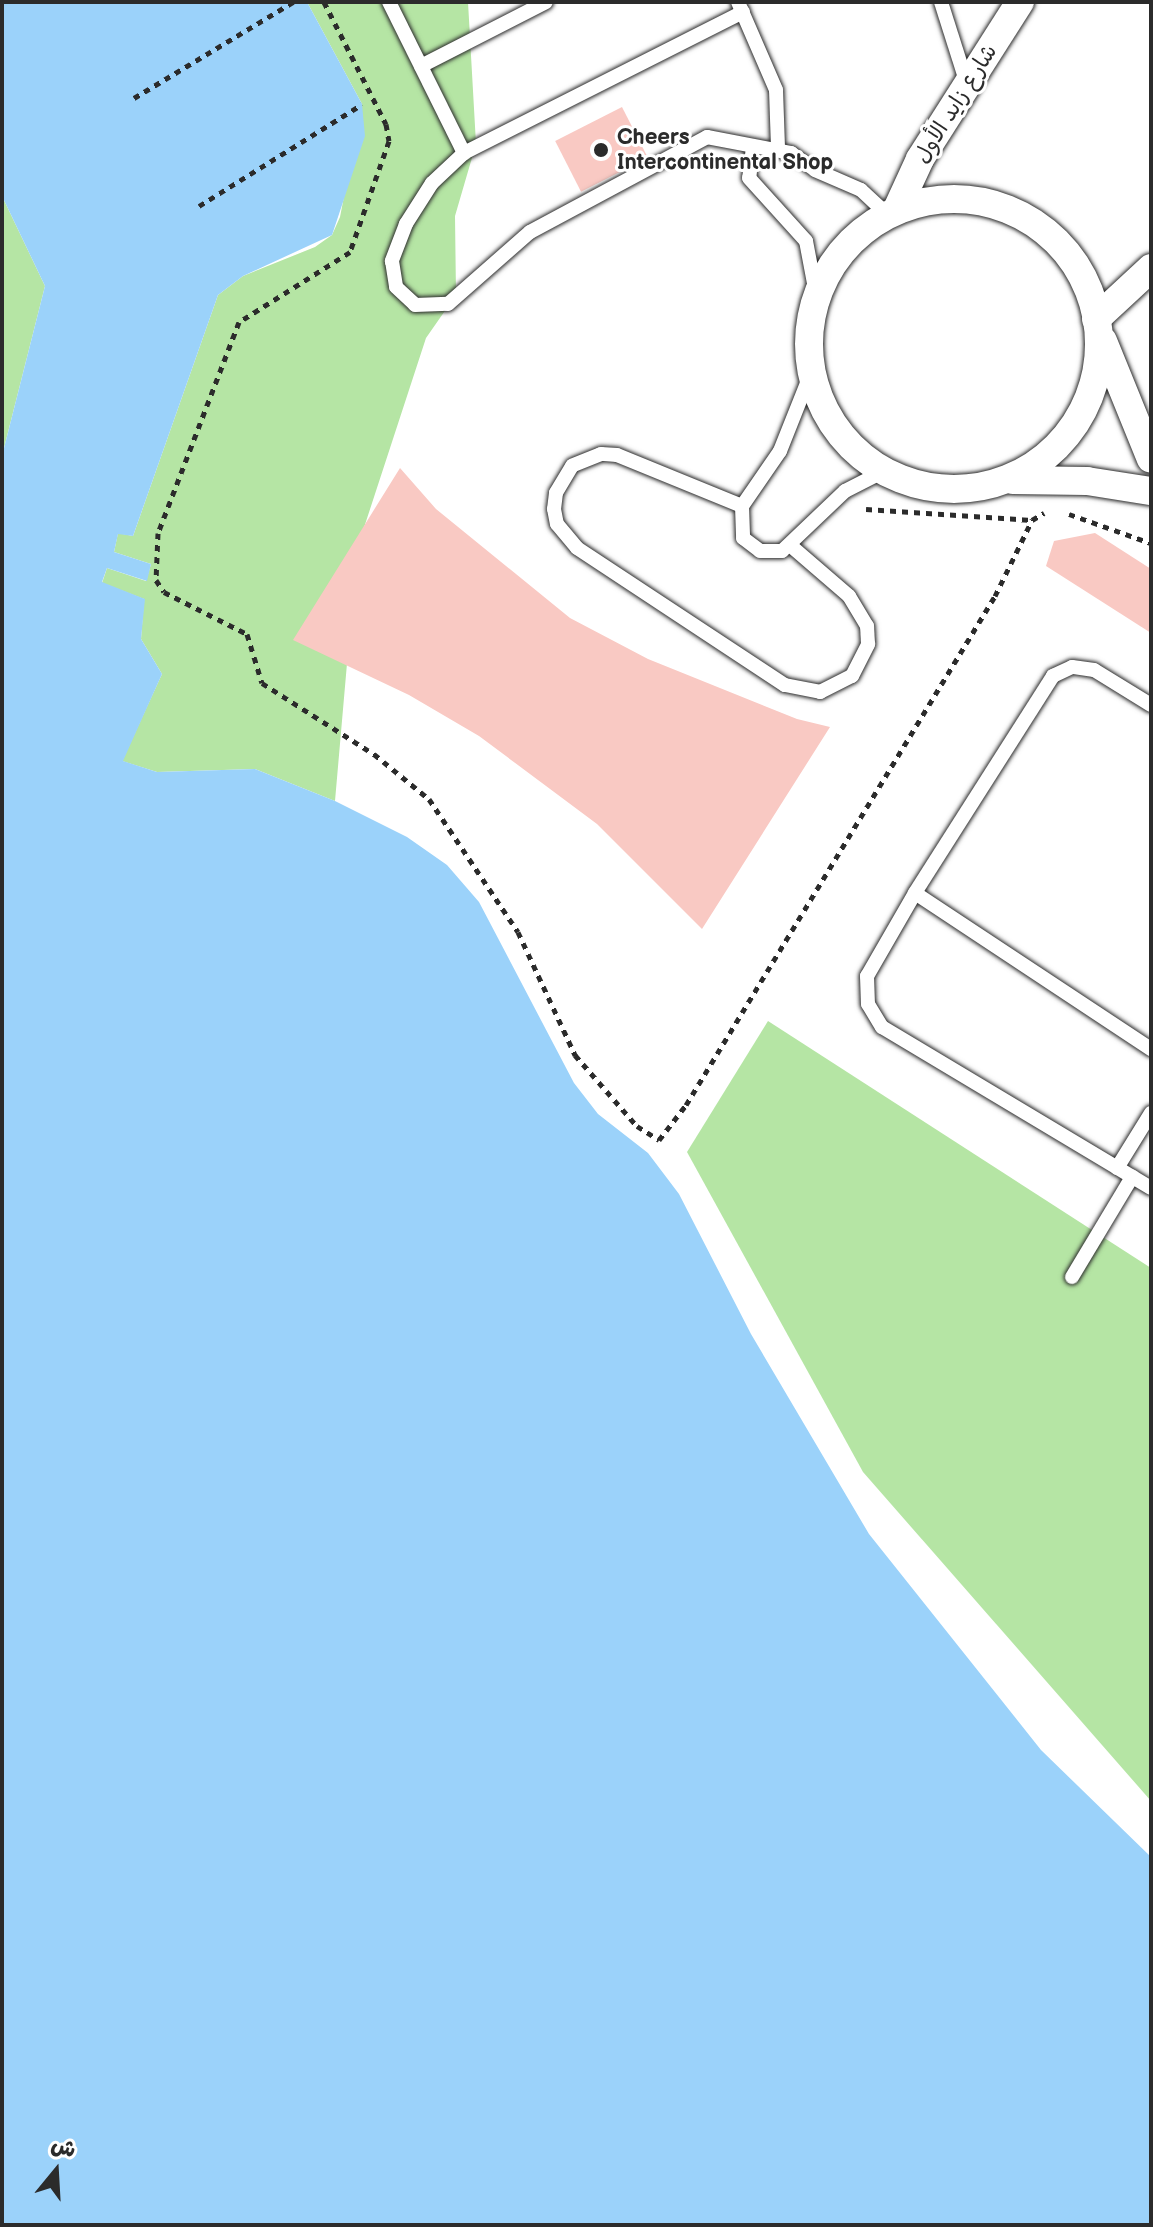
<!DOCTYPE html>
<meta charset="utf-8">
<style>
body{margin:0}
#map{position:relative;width:1153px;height:2227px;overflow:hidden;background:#fff;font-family:"Balsamiq Sans","Playpen Sans Arabic",sans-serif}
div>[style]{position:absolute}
.green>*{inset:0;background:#b5e5a4}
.water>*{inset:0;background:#9bd2fa}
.building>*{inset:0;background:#f9c9c3;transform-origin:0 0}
.path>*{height:5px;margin-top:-2.5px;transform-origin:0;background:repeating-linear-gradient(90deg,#2b2b2b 0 6px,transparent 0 12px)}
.roads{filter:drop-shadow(0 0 2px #2b2b2b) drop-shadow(0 0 2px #2b2b2b)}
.service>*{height:14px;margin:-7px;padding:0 7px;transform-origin:7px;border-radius:7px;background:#fff}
.minor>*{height:28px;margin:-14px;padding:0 14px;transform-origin:14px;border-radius:14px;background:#fff}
.minor>.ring{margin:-14px;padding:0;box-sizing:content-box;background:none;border:28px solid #fff;border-radius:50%}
.dots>*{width:22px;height:22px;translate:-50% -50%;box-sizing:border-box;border:4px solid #fff;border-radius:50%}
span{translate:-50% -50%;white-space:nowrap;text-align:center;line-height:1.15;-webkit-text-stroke:6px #fff;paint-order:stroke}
.street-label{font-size:22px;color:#2b2b2b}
.poi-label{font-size:22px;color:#2b2b2b;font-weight:700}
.left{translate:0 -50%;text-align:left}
.frame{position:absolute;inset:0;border:4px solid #2b2b2b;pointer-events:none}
.north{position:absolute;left:16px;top:2131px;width:80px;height:80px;-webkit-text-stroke:6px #fff;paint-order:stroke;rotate:18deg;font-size:22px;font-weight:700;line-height:32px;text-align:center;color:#2b2b2b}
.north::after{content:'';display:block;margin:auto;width:28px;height:36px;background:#2b2b2b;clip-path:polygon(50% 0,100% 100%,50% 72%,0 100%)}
</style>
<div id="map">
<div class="green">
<div style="clip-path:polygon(307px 2px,468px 2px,476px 144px,455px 216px,456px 295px,426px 338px,357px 549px,335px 801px,255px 769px,157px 772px,122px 761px,162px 674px,141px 639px,144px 599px,102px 583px,107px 568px,146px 581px,151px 564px,114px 552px,118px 533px,133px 536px,218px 295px,243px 276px,315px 247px,332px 235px,340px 217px,362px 104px)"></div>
<div style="clip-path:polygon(2px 196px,45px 286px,2px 456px)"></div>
<div style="clip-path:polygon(768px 1021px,1151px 1268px,1151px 1801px,863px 1472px,687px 1152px)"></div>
</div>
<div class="water">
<div style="clip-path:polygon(2px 2px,307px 2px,362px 104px,365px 136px,332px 235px,243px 276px,218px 295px,133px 536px,118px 534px,114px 552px,151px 564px,147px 581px,107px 568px,102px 582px,145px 599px,141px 639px,162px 674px,123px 761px,157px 772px,255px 769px,335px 801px,407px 837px,447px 865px,479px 902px,574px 1083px,598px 1114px,648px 1153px,679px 1194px,751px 1334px,869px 1534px,1041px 1750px,1151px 1857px,1151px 2225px,2px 2225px,2px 456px,45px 286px,2px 196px)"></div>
</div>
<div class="building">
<div style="left:622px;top:107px;width:57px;height:75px;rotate:63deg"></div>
<div style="clip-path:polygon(400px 468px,436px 509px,570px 618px,648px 659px,797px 719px,830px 727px,702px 929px,597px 824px,479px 736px,409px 695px,293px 640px)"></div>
<div style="clip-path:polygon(1095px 533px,1151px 569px,1151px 633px,1046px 566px,1054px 541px)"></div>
</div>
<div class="path">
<div style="left:324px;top:2px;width:137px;rotate:63.1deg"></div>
<div style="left:386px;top:124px;width:17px;rotate:80deg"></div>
<div style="left:389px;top:141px;width:118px;rotate:109.4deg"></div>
<div style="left:350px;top:252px;width:131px;rotate:147.8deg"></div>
<div style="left:239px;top:322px;width:226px;rotate:111deg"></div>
<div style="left:158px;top:533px;width:47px;rotate:92.4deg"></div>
<div style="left:156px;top:580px;width:14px;rotate:56deg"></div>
<div style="left:164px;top:592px;width:93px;rotate:26.8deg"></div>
<div style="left:247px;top:634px;width:51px;rotate:73deg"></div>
<div style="left:262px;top:683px;width:133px;rotate:32.4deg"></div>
<div style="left:374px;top:754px;width:71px;rotate:39.3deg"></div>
<div style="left:429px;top:799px;width:160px;rotate:56.2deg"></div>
<div style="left:518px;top:932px;width:136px;rotate:65.1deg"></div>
<div style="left:575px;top:1055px;width:94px;rotate:48.9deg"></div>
<div style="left:637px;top:1126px;width:26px;rotate:32deg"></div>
<div style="left:659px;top:1140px;width:44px;rotate:-52.4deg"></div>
<div style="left:686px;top:1105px;width:595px;rotate:-58.74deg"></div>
<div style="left:995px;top:596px;width:85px;rotate:-64deg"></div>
<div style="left:1032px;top:520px;width:14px;rotate:-30deg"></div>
<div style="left:134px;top:98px;width:186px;rotate:-31.1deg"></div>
<div style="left:199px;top:206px;width:192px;rotate:-32deg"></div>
<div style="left:866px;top:509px;width:166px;rotate:3.8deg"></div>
<div style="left:1069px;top:514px;width:87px;rotate:19.5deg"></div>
</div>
<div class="roads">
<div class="service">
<div style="left:389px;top:2px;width:169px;rotate:63.6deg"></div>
<div style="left:738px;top:2px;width:96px;rotate:66.6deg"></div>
<div style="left:776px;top:90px;width:58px;rotate:88deg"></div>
<div style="left:941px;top:2px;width:83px;rotate:72.4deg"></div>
<div style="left:743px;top:12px;width:313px;rotate:153.2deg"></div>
<div style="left:464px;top:153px;width:44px;rotate:136.8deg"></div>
<div style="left:432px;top:183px;width:49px;rotate:122.4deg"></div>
<div style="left:406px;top:224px;width:40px;rotate:111deg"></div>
<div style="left:392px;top:261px;width:26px;rotate:81deg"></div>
<div style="left:396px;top:287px;width:26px;rotate:43deg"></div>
<div style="left:415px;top:305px;width:33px;rotate:-2deg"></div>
<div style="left:448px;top:304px;width:109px;rotate:-41.3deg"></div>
<div style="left:530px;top:232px;width:201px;rotate:-28.2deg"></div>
<div style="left:707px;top:137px;width:86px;rotate:10.8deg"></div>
<div style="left:791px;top:153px;width:29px;rotate:35deg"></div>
<div style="left:815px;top:170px;width:50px;rotate:23.5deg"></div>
<div style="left:861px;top:190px;width:35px;rotate:43deg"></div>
<div style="left:421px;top:66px;width:140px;rotate:-27.1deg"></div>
<div style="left:753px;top:147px;width:31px;rotate:97deg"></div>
<div style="left:749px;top:178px;width:85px;rotate:47.9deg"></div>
<div style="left:806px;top:241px;width:54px;rotate:79.3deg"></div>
<div style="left:811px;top:373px;width:84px;rotate:111.7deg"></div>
<div style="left:780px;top:451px;width:67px;rotate:124.6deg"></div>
<div style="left:742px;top:506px;width:32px;rotate:88deg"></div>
<div style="left:743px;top:538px;width:21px;rotate:37deg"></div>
<div style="left:760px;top:551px;width:22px"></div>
<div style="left:782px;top:551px;width:87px;rotate:-43.6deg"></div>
<div style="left:845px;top:491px;width:44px;rotate:-27.1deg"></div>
<div style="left:742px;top:506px;width:135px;rotate:-157.8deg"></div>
<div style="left:617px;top:455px;width:16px;rotate:-176deg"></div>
<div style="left:601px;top:454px;width:31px;rotate:158deg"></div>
<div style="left:572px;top:466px;width:31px;rotate:121deg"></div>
<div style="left:556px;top:493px;width:16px;rotate:97deg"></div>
<div style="left:554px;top:509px;width:15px;rotate:79deg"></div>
<div style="left:557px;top:524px;width:31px;rotate:50deg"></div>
<div style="left:577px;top:548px;width:249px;rotate:33.4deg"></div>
<div style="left:785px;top:685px;width:36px;rotate:11deg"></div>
<div style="left:820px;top:692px;width:36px;rotate:-27deg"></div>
<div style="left:852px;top:676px;width:36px;rotate:-63deg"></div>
<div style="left:868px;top:644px;width:18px;rotate:-93deg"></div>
<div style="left:867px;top:626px;width:35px;rotate:-121deg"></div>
<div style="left:849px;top:596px;width:77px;rotate:-139.2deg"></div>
<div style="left:1151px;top:705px;width:67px;rotate:-148.4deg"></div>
<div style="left:1094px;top:670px;width:22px;rotate:-172deg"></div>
<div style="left:1072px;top:667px;width:21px;rotate:155deg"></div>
<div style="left:1053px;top:676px;width:257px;rotate:122.5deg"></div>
<div style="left:915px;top:893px;width:283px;rotate:33.5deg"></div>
<div style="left:915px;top:893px;width:96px;rotate:120deg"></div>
<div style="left:867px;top:976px;width:28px;rotate:88deg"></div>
<div style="left:868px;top:1004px;width:27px;rotate:59deg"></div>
<div style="left:882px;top:1027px;width:313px;rotate:30.9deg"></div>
<div style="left:1117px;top:1168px;width:65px;rotate:-58.3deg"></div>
<div style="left:1072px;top:1277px;width:117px;rotate:-59deg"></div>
</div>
<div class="minor">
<div class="ring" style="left:809px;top:199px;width:262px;height:262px"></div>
<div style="left:897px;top:209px;width:55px;rotate:-65.3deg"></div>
<div style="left:920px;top:159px;width:186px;rotate:-57.5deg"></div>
<div style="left:1096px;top:319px;width:75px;rotate:-42.8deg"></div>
<div style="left:1103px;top:341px;width:127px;rotate:67.9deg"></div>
<div style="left:1013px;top:480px;width:74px;rotate:0.8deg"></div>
<div style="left:1087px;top:481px;width:65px;rotate:8.9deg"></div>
</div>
</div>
<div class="dots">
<div style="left:601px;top:150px;background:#2b2b2b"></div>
</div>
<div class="street-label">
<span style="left:956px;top:104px;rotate:-58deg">شارع زايد الأول</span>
</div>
<div class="poi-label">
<span class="left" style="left:617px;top:150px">Cheers<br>Intercontinental Shop</span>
</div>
<div class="frame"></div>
<div class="north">ش</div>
</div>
